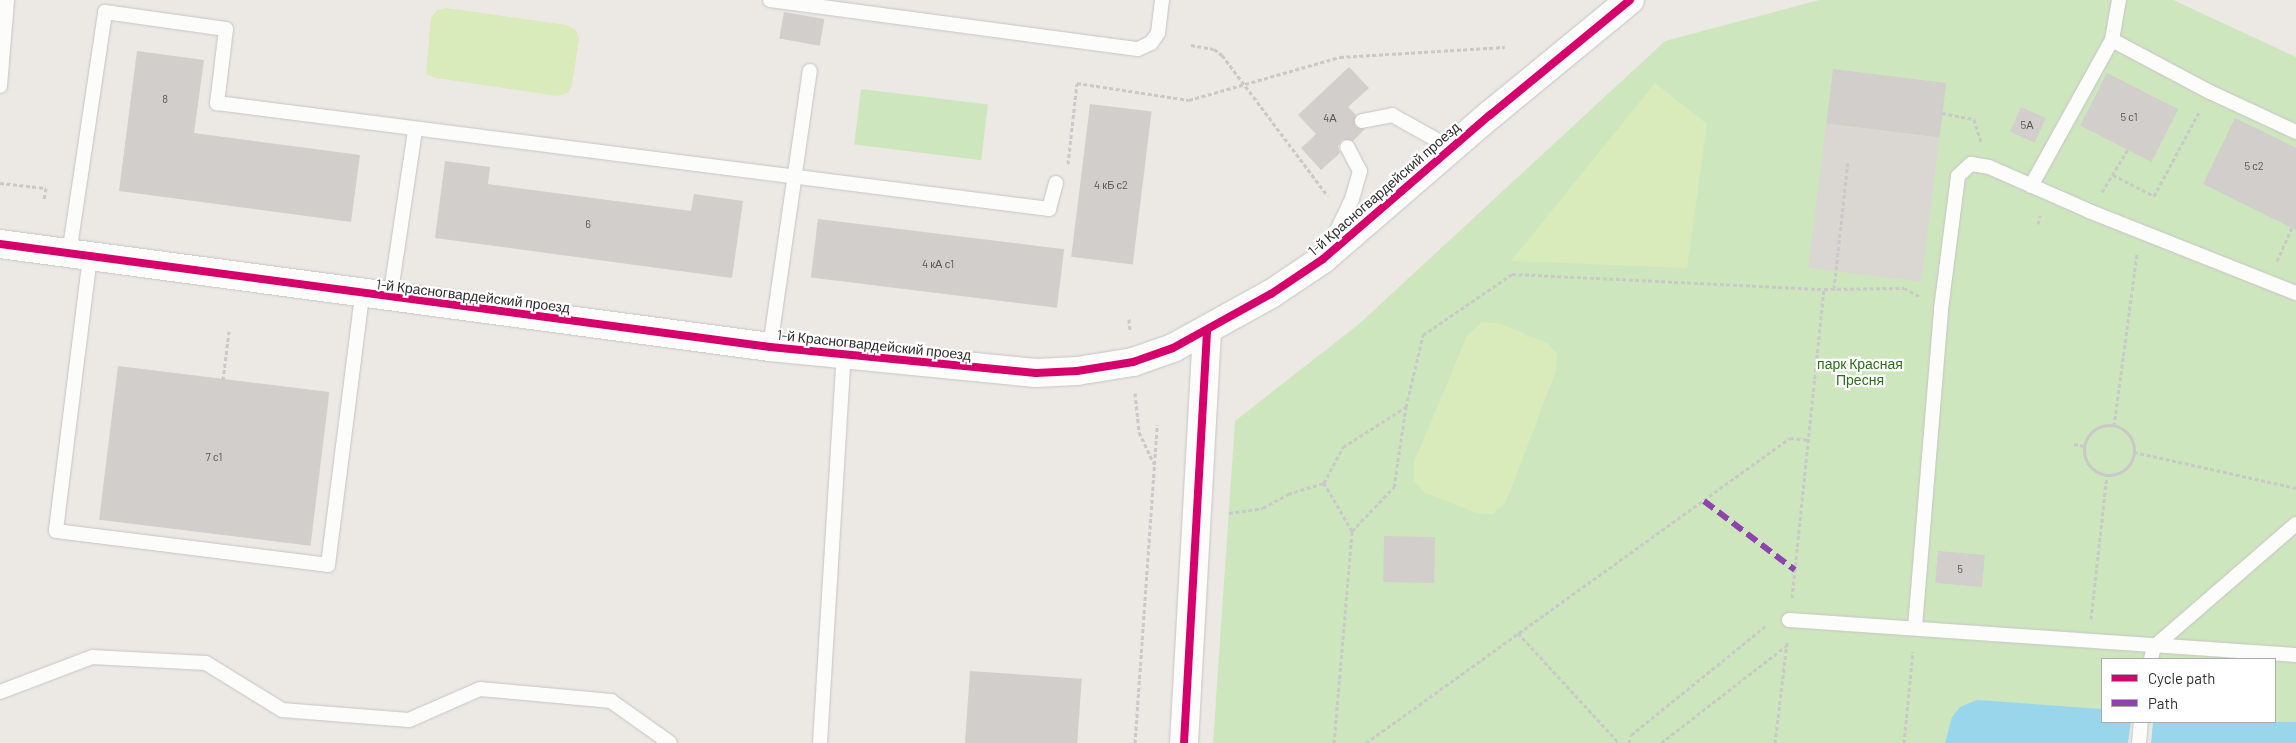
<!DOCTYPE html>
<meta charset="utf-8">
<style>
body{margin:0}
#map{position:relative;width:2296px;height:743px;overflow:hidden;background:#ece8e4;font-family:Barlow,sans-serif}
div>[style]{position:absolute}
.green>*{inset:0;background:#cee6be;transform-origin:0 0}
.pitch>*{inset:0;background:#d9eabb}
.plaza>*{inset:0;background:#dad6d2;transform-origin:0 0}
.water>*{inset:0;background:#99d6ec}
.pier>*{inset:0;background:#ece8e4}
.building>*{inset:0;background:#d1cecb;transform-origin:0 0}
.path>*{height:3px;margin-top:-1.5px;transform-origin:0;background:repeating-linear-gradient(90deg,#c9c9c8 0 4px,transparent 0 6.5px)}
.path>.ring{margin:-1.5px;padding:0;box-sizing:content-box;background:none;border:3px solid #c9c9c8;border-radius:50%}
.roads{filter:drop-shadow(0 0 1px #c5c4c5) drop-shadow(0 0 1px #c5c4c5)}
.lane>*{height:14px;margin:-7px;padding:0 7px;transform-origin:7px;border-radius:7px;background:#fcfcfb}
.street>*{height:28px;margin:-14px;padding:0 14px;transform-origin:14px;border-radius:14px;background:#fcfcfb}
.secondary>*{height:28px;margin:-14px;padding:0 14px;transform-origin:14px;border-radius:14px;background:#fcfcfb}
.quiet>*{height:6px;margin-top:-3px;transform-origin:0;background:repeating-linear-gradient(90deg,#8e44ad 0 12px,transparent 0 18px)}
.cycleway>*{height:8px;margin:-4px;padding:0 4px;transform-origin:4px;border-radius:4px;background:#d6006c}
span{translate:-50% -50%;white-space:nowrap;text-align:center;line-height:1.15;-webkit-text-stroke:4.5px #fff;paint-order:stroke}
.number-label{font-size:11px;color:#585857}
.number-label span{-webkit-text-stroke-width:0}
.street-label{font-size:14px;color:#2e2e2e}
.park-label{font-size:14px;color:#2c6e1b}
.legend{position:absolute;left:2101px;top:658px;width:175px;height:65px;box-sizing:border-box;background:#fff;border:1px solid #ababab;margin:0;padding:6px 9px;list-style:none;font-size:15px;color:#2e2e2e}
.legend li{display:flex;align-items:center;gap:10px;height:25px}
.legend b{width:25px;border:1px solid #ababab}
</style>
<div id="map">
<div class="green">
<div style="clip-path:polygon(evenodd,1819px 0,2173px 0,2296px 57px,2296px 743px,1213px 743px,1235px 421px,1359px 324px,1665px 41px,1819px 0,2102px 659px,2275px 659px,2275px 722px,2102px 722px,2102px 659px)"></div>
<div style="left:861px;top:89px;width:128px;height:56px;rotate:7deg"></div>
</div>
<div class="pitch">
<div style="clip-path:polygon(446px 8px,567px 25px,576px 30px,579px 39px,572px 85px,568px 93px,557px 96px,436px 78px,426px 74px,431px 18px,437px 10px)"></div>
<div style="clip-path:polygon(1655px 83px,1707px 124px,1687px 268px,1511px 261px)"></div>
<div style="clip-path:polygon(1482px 322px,1499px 323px,1547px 343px,1557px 354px,1556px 371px,1506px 502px,1493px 514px,1480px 514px,1425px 493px,1414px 481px,1414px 462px,1467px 336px)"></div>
</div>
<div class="plaza">
<div style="left:1826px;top:124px;width:114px;height:145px;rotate:7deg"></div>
</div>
<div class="water">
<div style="clip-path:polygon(1977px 700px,2102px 709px,2102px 722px,2296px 722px,2296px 743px,1945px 743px,1952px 717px,1960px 707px)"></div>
</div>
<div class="pier">
<div style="clip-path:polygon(2131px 722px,2153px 722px,2151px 743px,2128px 743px)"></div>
</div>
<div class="building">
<div style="left:784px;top:12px;width:41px;height:27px;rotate:10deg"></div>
<div style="clip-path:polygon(137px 51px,204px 60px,194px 133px,360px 155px,351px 222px,119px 191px)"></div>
<div style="clip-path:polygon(1349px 67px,1369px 88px,1348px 107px,1356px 115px,1355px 126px,1365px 129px,1353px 141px,1342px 140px,1338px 146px,1340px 153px,1321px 170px,1301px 148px,1316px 134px,1298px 115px)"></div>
<div style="left:1833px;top:69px;width:114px;height:55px;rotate:7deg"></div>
<div style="left:2107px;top:73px;width:80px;height:59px;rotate:27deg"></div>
<div style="left:1090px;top:104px;width:62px;height:154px;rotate:7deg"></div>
<div style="left:2021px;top:107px;width:27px;height:27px;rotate:24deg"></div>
<div style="clip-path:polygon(2235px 118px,2296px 148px,2296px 230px,2203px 184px)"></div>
<div style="clip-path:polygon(445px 161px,490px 167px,488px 184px,691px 211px,694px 194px,743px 201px,732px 278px,435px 238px)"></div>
<div style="left:818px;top:219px;width:248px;height:59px;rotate:7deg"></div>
<div style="left:118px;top:366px;width:213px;height:155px;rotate:7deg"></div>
<div style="left:1384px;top:536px;width:51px;height:46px;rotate:1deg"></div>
<div style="left:1938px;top:551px;width:47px;height:32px;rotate:5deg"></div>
<div style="left:970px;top:671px;width:112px;height:72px;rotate:4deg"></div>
</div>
<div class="path">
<div style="left:1191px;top:45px;width:23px;rotate:10deg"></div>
<div style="left:1214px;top:49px;width:10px;rotate:37deg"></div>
<div style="left:1222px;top:55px;width:176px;rotate:53.1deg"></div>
<div style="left:1942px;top:113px;width:33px;rotate:11deg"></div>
<div style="left:1974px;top:119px;width:24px;rotate:73deg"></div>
<div style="left:1068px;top:164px;width:81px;rotate:-83.7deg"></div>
<div style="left:1077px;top:83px;width:113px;rotate:8.6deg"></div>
<div style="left:1189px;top:100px;width:157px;rotate:-15.9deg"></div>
<div style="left:1340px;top:57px;width:165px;rotate:-3.5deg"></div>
<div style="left:2113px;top:175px;width:46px;rotate:27.1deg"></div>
<div style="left:2154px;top:196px;width:95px;rotate:-61.8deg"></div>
<div style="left:0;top:183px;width:46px;rotate:6.2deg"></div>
<div style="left:46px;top:188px;width:11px;rotate:100deg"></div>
<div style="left:2102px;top:192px;width:50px;rotate:-58.8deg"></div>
<div style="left:2038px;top:224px;width:9px;rotate:-77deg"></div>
<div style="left:2277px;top:261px;width:36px;rotate:-66deg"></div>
<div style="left:1834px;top:289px;width:129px;rotate:-83.8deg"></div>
<div style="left:1129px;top:319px;width:12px;rotate:85deg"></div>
<div style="left:223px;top:380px;width:49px;rotate:-83deg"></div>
<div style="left:1135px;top:393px;width:39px;rotate:84deg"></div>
<div style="left:1139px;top:432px;width:35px;rotate:65deg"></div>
<div class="ring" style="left:2084px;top:425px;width:47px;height:47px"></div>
<div style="left:2114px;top:426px;width:175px;rotate:-82.4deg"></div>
<div style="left:2074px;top:444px;width:11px;rotate:10deg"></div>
<div style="left:2134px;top:452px;width:166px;rotate:12.5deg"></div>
<div style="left:1229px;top:513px;width:34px;rotate:-8deg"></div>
<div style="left:1263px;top:508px;width:29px;rotate:-29deg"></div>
<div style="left:1288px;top:494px;width:38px;rotate:-17deg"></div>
<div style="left:1352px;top:531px;width:61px;rotate:-46.3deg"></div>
<div style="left:1394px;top:487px;width:81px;rotate:-81.5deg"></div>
<div style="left:1792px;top:598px;width:311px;rotate:-84.1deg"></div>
<div style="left:2091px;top:619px;width:145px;rotate:-83.7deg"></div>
<div style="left:1518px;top:633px;width:149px;rotate:47.4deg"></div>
<div style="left:1135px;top:743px;width:319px;rotate:-86deg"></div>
<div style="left:1334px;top:743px;width:213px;rotate:-85.1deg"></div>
<div style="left:1352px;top:531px;width:56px;rotate:-120.3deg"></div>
<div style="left:1324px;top:483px;width:41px;rotate:-62.2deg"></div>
<div style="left:1343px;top:447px;width:75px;rotate:-32.4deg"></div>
<div style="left:1406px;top:407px;width:74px;rotate:-76.7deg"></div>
<div style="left:1423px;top:335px;width:108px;rotate:-34.4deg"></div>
<div style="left:1512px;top:274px;width:312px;rotate:2.8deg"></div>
<div style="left:1824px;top:289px;width:80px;rotate:-0.7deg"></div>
<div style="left:1904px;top:288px;width:17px;rotate:28deg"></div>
<div style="left:1366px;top:743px;width:522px;rotate:-35.73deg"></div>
<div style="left:1790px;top:438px;width:19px;rotate:6deg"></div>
<div style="left:1629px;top:743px;width:8px;rotate:-76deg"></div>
<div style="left:1631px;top:735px;width:175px;rotate:-39deg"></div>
<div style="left:1661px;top:743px;width:158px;rotate:-37.8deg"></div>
<div style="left:1775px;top:743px;width:102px;rotate:-83.2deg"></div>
<div style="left:1904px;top:743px;width:92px;rotate:-84.4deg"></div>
</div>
<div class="roads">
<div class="lane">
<div style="left:770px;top:0;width:371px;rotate:7.6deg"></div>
<div style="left:1138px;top:49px;width:14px;rotate:-25deg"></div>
<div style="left:1151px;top:43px;width:12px;rotate:-55deg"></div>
<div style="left:1158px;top:33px;width:33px;rotate:-83deg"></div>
<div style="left:2112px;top:40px;width:111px;rotate:28deg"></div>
<div style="left:2210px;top:92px;width:95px;rotate:24.9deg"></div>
<div style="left:0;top:86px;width:86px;rotate:-85.3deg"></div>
<div style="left:1362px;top:121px;width:31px;rotate:-11deg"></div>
<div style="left:1392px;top:115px;width:68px;rotate:29.2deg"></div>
<div style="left:2031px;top:186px;width:167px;rotate:-61deg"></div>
<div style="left:2112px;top:40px;width:41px;rotate:-80.1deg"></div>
<div style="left:1331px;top:243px;width:49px;rotate:-64.5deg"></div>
<div style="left:1352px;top:199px;width:29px;rotate:-74deg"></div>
<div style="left:1360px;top:171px;width:27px;rotate:-118deg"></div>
<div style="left:69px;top:254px;width:245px;rotate:-81.5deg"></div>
<div style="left:105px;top:12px;width:122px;rotate:8deg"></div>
<div style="left:226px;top:29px;width:75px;rotate:96.9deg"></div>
<div style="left:217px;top:103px;width:839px;rotate:7.26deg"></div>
<div style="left:1049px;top:209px;width:27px;rotate:-75deg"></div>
<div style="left:90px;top:257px;width:276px;rotate:97.1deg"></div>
<div style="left:56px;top:531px;width:274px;rotate:7.1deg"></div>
<div style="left:328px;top:565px;width:273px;rotate:-82.8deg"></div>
<div style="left:390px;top:298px;width:170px;rotate:-81.5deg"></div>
<div style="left:770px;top:347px;width:279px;rotate:-81.8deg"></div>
<div style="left:1789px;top:620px;width:508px;rotate:3.95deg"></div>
<div style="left:1915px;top:627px;width:319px;rotate:-85.3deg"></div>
<div style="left:1941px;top:309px;width:134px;rotate:-82.7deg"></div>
<div style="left:1958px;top:176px;width:18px;rotate:-43deg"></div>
<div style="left:1971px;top:164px;width:18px;rotate:9deg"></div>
<div style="left:1989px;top:167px;width:109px;rotate:23.7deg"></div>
<div style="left:2089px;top:211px;width:223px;rotate:21.6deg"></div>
<div style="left:2151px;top:659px;width:12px;rotate:-76deg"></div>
<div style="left:2154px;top:647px;width:188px;rotate:-40.9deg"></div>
<div style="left:0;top:692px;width:98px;rotate:-20.8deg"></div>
<div style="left:92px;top:657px;width:114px;rotate:3deg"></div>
<div style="left:206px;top:663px;width:89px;rotate:31.7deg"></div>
<div style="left:282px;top:710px;width:127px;rotate:4.5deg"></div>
<div style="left:409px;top:720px;width:77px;rotate:-23.6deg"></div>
<div style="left:480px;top:689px;width:132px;rotate:5.2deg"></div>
<div style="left:611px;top:701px;width:72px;rotate:35.4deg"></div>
<div style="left:820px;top:743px;width:389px;rotate:-86.5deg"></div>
<div style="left:2139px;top:743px;width:21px;rotate:-85deg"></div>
</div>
<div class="street">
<div style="left:1184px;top:743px;width:412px;rotate:-86.8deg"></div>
</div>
<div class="secondary">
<div style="left:0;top:244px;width:777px;rotate:7.62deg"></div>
<div style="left:770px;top:347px;width:267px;rotate:5.6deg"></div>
<div style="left:1036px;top:373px;width:41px;rotate:-2.8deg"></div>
<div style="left:1077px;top:371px;width:57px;rotate:-9.1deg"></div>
<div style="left:1133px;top:362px;width:42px;rotate:-19.3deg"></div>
<div style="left:1173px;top:348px;width:112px;rotate:-28.9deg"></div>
<div style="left:1271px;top:294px;width:63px;rotate:-33.9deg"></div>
<div style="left:1323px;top:259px;width:221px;rotate:-40.8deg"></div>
<div style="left:1490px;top:115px;width:181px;rotate:-39.4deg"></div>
</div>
</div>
<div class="quiet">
<div style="left:1704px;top:501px;width:114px;rotate:37.2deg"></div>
</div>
<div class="cycleway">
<div style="left:0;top:244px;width:777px;rotate:7.62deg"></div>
<div style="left:770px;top:347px;width:267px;rotate:5.6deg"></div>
<div style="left:1036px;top:373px;width:41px;rotate:-2.8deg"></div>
<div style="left:1077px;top:371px;width:57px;rotate:-9.1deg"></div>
<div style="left:1133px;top:362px;width:42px;rotate:-19.3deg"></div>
<div style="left:1173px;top:348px;width:112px;rotate:-28.9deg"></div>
<div style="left:1271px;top:294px;width:63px;rotate:-33.9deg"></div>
<div style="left:1323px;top:259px;width:221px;rotate:-40.8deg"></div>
<div style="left:1490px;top:115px;width:181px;rotate:-39.4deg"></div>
<div style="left:1184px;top:743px;width:412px;rotate:-86.8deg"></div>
</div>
<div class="number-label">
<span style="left:165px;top:99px">8</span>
<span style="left:2129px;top:117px">5 с1</span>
<span style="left:1330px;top:118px">4А</span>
<span style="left:2027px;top:125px">5А</span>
<span style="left:2254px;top:166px">5 с2</span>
<span style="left:1111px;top:185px">4 кБ с2</span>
<span style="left:588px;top:224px">6</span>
<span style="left:938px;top:264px">4 кА с1</span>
<span style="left:214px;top:457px">7 с1</span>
<span style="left:1960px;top:569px">5</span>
</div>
<div class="street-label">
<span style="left:1384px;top:189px;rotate:-41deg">1-й Красногвардейский проезд</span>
<span style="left:473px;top:296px;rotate:7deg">1-й Красногвардейский проезд</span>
<span style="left:874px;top:345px;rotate:6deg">1-й Красногвардейский проезд</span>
</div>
<div class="park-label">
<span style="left:1860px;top:372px">парк Красная<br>Пресня</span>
</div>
<ul class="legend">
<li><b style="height:6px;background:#d6006c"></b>Cycle path</li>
<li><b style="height:6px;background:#8e44ad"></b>Path</li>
</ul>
</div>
